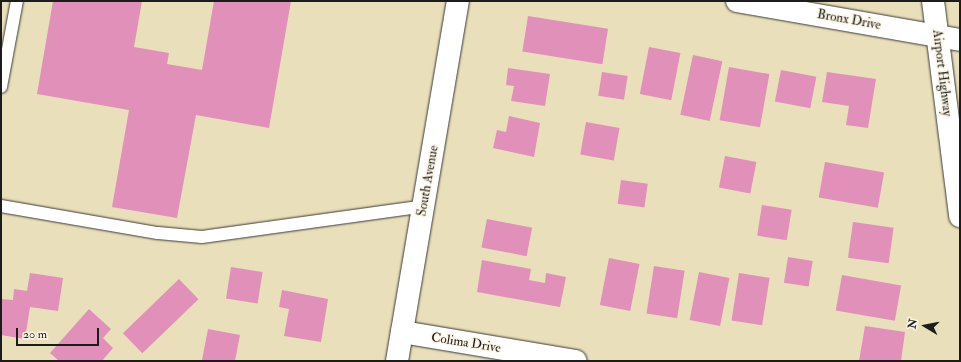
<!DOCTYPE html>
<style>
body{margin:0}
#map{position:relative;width:961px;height:362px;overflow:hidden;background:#e9dfbb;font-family:"IM FELL Double Pica",serif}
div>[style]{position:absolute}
.building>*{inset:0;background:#e090b9;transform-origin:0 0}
.roads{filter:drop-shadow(0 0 1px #3b3934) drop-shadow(0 0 1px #3b3934)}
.service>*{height:12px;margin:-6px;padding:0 6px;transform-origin:6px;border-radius:6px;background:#fff}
.minor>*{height:22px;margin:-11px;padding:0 11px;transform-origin:11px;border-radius:11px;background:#fff}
.tertiary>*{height:22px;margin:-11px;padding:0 11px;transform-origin:11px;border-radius:11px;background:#fff}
.primary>*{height:22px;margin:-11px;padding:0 11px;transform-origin:11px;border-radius:11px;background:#fff}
span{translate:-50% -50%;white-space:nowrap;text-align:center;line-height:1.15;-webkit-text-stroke:3px #fcf5e5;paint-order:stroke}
.street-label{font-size:13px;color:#1c1c1c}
.frame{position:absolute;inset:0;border:2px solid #1c1c1c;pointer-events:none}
.north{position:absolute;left:905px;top:306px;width:40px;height:40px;-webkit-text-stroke:3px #fcf5e5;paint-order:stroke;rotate:280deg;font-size:11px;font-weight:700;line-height:16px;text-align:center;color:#1c1c1c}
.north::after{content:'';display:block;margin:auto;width:14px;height:18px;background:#1c1c1c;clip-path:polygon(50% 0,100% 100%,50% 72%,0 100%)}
.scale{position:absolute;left:16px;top:328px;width:83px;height:18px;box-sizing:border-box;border:2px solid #1c1c1c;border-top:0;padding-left:5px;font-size:12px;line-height:14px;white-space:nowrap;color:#1c1c1c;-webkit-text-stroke:3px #fcf5e5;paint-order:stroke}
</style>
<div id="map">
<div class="building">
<div style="clip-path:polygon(53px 1px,142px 1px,134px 47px,169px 53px,167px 64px,202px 70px,214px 1px,291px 1px,269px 128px,196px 115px,177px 218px,112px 207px,129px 110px,37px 94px)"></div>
<div style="left:528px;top:16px;width:81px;height:36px;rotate:9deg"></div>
<div style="left:649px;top:47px;width:32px;height:48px;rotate:11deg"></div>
<div style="left:693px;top:55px;width:30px;height:61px;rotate:12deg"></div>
<div style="left:729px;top:67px;width:41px;height:54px;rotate:10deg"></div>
<div style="clip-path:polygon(508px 68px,550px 74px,545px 106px,511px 101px,514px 86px,506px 85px)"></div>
<div style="left:781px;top:70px;width:36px;height:32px;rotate:11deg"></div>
<div style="left:602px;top:72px;width:26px;height:24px;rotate:9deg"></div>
<div style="clip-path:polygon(827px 72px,876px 79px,868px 128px,846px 125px,849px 106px,822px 102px)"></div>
<div style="clip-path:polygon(509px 116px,540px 123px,534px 157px,493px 148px,497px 130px,506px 132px)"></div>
<div style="left:586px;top:122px;width:34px;height:33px;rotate:10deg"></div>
<div style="left:725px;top:156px;width:32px;height:32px;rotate:11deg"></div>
<div style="left:825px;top:162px;width:60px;height:36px;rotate:10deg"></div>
<div style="left:621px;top:180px;width:27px;height:24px;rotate:8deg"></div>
<div style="left:762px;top:205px;width:30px;height:31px;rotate:9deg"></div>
<div style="left:487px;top:219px;width:46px;height:29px;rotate:11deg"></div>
<div style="left:853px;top:222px;width:41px;height:36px;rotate:8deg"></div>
<div style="left:788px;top:257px;width:25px;height:26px;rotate:9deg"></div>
<div style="left:609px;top:258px;width:31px;height:48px;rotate:11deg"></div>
<div style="clip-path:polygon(482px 260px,531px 269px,529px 280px,545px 283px,546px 273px,566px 277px,560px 307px,477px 292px)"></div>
<div style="left:654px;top:266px;width:31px;height:48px;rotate:9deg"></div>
<div style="left:231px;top:267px;width:32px;height:32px;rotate:9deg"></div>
<div style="left:699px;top:272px;width:31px;height:49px;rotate:11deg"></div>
<div style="clip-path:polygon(30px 273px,63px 278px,58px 311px,30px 307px,25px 339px,1px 335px,1px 299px,13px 300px,14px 289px,27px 291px)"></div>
<div style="left:739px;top:273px;width:31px;height:48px;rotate:9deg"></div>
<div style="left:842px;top:275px;width:60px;height:36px;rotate:10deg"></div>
<div style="left:179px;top:279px;width:28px;height:78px;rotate:46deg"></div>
<div style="clip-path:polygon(282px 290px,328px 299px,321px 342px,284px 336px,289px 309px,279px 307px)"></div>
<div style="clip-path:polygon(89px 309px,111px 329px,103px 338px,113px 348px,102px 361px,59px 361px,50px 353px)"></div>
<div style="clip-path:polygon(865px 326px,905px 332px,901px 361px,859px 361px)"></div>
<div style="clip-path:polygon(208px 329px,240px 335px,235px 361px,202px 360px)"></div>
</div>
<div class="roads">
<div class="service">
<div style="left:1px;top:87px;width:87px;rotate:-79.5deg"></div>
<div style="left:1px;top:206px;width:159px;rotate:9.8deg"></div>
<div style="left:158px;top:233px;width:44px;rotate:5.2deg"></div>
<div style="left:202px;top:237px;width:224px;rotate:-7.9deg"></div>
</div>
<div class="minor">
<div style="left:737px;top:1px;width:226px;rotate:9.9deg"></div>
<div style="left:402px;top:332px;width:176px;rotate:9.5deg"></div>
</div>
<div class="tertiary">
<div style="left:397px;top:361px;width:365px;rotate:-80.4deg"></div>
</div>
<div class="primary">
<div style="left:933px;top:1px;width:217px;rotate:82.8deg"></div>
</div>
</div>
<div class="street-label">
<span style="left:849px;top:20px;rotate:10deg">Bronx Drive</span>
<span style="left:942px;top:73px;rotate:83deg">Airport Highway</span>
<span style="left:428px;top:181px;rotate:-80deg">South Avenue</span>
<span style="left:466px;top:343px;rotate:9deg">Colima Drive</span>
</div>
<div class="frame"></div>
<div class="north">N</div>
<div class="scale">20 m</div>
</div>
